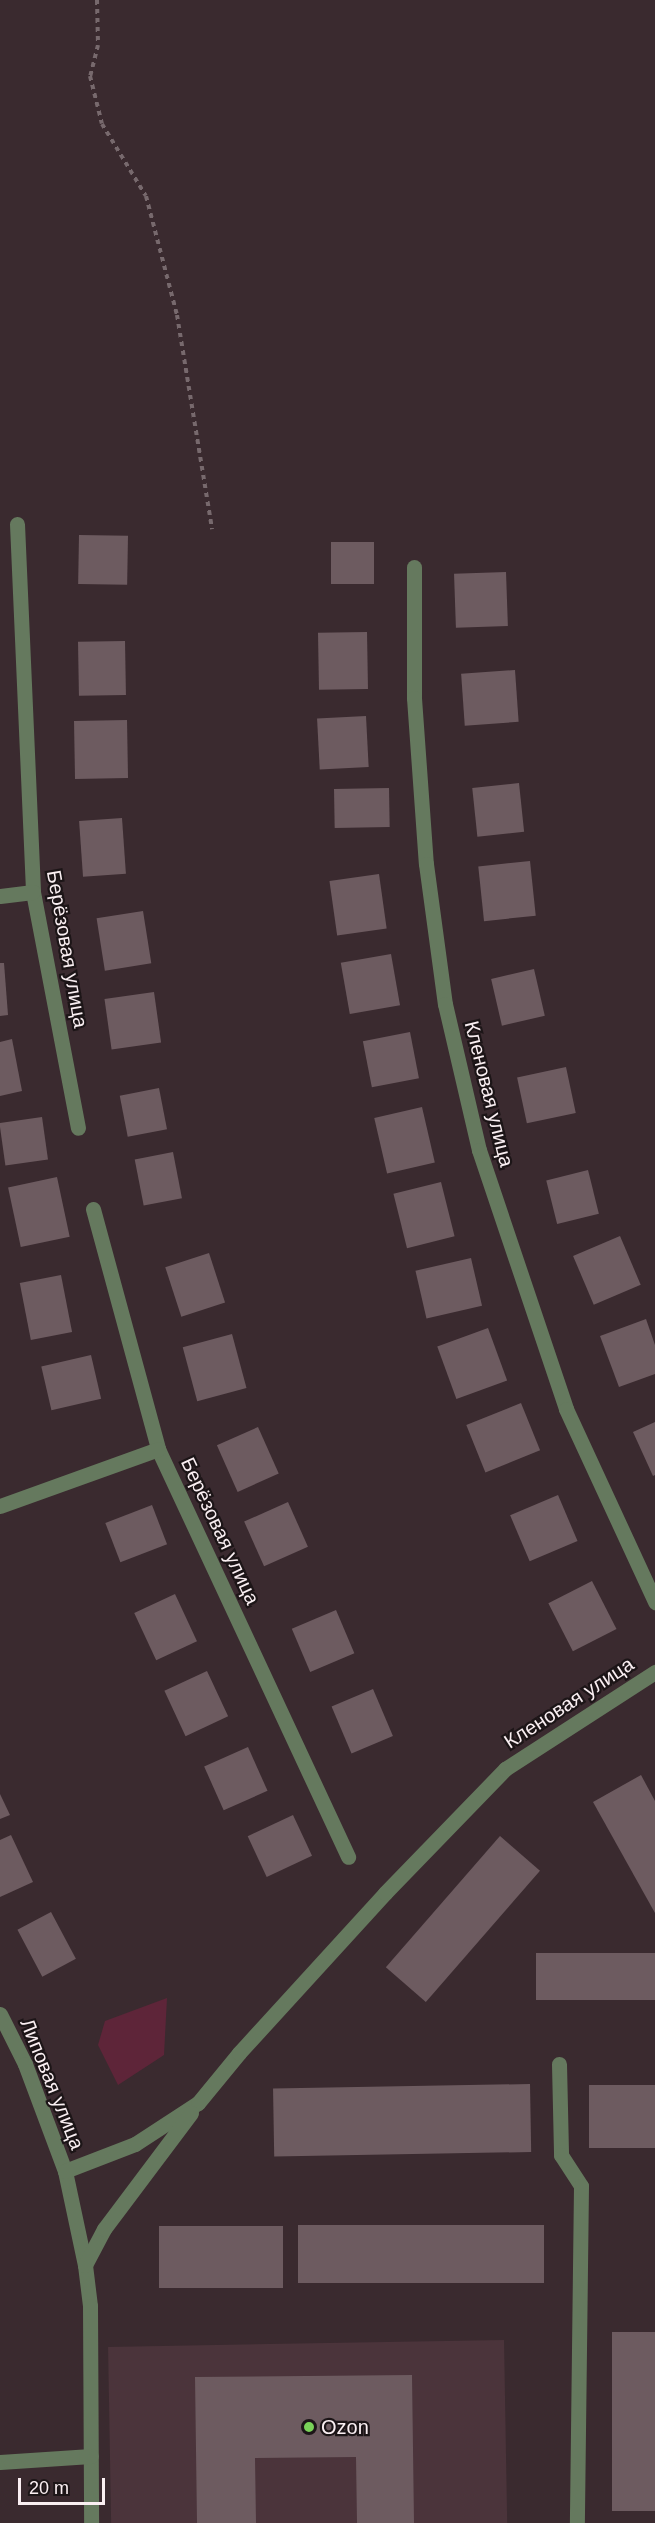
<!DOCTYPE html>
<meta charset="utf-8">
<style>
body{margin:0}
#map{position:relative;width:655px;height:2523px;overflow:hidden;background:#3a2a2f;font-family:Arial,sans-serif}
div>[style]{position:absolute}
.built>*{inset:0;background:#4b343b;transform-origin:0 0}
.green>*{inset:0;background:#5e2539}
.building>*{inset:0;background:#6d5b60;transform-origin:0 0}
.path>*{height:4px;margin-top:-2px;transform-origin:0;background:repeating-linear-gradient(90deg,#77696d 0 4.5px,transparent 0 9px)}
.minor>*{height:15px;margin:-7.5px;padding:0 7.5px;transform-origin:7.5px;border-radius:7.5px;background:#65795e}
.dots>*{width:16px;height:16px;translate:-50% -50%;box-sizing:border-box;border:3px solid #1c1517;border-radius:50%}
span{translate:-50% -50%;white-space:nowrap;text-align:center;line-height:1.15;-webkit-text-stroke:4.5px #1c1517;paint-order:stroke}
.street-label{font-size:20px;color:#faeff2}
.poi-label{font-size:20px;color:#faeff2}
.left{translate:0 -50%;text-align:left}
.scale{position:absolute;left:18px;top:2478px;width:87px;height:27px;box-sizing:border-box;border:3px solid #faeff2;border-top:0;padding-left:8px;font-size:18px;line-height:21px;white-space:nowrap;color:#faeff2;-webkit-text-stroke:4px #1c1517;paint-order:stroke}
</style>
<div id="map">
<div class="built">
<div style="left:504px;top:2340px;width:183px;height:396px;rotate:89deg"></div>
</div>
<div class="green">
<div style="clip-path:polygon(167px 1998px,164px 2055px,118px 2085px,98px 2045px,105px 2021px)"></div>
</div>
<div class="building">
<div style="left:79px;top:535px;width:49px;height:49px;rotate:1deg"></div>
<div style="left:331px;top:542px;width:43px;height:42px"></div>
<div style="left:506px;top:572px;width:54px;height:52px;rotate:88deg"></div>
<div style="left:367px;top:632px;width:57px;height:49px;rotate:89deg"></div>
<div style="left:125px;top:641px;width:54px;height:47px;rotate:89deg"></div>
<div style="left:515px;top:670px;width:52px;height:54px;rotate:86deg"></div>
<div style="left:366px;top:716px;width:51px;height:49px;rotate:87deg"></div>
<div style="left:127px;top:720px;width:58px;height:53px;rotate:89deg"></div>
<div style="left:519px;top:783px;width:49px;height:47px;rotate:84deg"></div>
<div style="left:389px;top:788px;width:39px;height:55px;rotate:89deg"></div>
<div style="left:122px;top:818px;width:56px;height:43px;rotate:86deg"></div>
<div style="left:530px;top:861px;width:55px;height:52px;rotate:84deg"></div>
<div style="left:379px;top:874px;width:55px;height:50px;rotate:82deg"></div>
<div style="left:143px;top:911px;width:53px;height:47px;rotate:81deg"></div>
<div style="left:391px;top:954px;width:52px;height:51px;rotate:80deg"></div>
<div style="clip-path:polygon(0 963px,4px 963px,8px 1015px,0 1016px)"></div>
<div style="left:534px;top:969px;width:48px;height:44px;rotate:77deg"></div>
<div style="left:154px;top:992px;width:51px;height:50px;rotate:82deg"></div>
<div style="left:410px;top:1032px;width:47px;height:48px;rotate:79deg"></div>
<div style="clip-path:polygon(12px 1039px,22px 1091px,0 1096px,0 1042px)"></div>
<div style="left:566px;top:1067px;width:47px;height:50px;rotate:78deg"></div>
<div style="left:159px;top:1088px;width:42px;height:40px;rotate:79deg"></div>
<div style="left:422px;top:1107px;width:57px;height:49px;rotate:77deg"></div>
<div style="left:42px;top:1117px;width:43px;height:43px;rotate:82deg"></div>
<div style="left:173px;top:1152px;width:47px;height:39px;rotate:79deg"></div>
<div style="left:588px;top:1170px;width:45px;height:43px;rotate:76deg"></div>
<div style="left:57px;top:1177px;width:61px;height:50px;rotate:78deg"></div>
<div style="left:441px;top:1182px;width:56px;height:49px;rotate:76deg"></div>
<div style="left:620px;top:1236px;width:53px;height:51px;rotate:67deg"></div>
<div style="left:209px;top:1253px;width:52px;height:46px;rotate:72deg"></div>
<div style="left:471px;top:1258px;width:49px;height:57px;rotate:77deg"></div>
<div style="left:61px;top:1275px;width:58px;height:42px;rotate:79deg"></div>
<div style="clip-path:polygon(646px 1319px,655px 1345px,655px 1374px,619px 1387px,600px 1336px)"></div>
<div style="left:488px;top:1328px;width:56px;height:54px;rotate:70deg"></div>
<div style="left:232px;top:1334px;width:56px;height:51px;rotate:75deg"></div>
<div style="left:91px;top:1355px;width:45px;height:51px;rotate:77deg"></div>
<div style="left:521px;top:1403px;width:51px;height:59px;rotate:68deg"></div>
<div style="clip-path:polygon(655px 1422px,655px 1475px,653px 1476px,633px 1432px)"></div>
<div style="left:258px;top:1427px;width:51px;height:45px;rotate:66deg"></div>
<div style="left:558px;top:1495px;width:50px;height:52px;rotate:67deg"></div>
<div style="left:288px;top:1502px;width:49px;height:48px;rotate:66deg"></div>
<div style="left:152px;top:1505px;width:42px;height:50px;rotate:69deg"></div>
<div style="left:592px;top:1581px;width:54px;height:49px;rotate:63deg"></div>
<div style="left:175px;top:1594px;width:52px;height:45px;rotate:65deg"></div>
<div style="left:336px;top:1610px;width:47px;height:48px;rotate:67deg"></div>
<div style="left:207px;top:1671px;width:50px;height:47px;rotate:65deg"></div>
<div style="left:373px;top:1689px;width:51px;height:45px;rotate:67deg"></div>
<div style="left:248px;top:1747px;width:48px;height:48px;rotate:66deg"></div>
<div style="clip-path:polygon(641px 1775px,655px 1801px,655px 1913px,593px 1802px)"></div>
<div style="clip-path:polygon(0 1794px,10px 1815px,0 1819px)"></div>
<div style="left:293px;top:1815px;width:45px;height:50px;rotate:65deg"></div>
<div style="clip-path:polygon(11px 1835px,33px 1882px,0 1897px,0 1840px)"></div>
<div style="left:500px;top:1836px;width:53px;height:174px;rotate:41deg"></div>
<div style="left:51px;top:1912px;width:53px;height:38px;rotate:62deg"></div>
<div style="left:655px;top:1953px;width:47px;height:119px;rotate:90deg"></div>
<div style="left:530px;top:2084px;width:68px;height:257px;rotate:89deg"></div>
<div style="left:655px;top:2085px;width:63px;height:66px;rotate:90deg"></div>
<div style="left:298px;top:2225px;width:246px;height:58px"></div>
<div style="left:159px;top:2226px;width:124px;height:62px"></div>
<div style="left:612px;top:2332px;width:43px;height:179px"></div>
<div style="clip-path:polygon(412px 2375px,414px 2523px,357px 2523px,356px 2457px,255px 2458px,256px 2523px,197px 2523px,195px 2377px)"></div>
</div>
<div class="path">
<div style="left:97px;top:0;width:45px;rotate:88.7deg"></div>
<div style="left:98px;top:45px;width:32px;rotate:104deg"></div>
<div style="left:90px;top:76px;width:49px;rotate:76deg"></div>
<div style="left:102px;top:124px;width:84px;rotate:58.6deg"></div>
<div style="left:146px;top:196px;width:123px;rotate:75.4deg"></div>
<div style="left:177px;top:315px;width:217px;rotate:80.7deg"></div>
</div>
<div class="minor">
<div style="left:17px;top:524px;width:368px;rotate:87.5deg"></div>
<div style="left:33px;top:892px;width:240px;rotate:79.2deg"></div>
<div style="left:414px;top:567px;width:131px;rotate:90deg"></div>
<div style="left:414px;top:698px;width:166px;rotate:85.9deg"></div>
<div style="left:426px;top:864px;width:141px;rotate:82.3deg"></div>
<div style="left:445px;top:1004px;width:150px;rotate:76.9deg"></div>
<div style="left:479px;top:1150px;width:273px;rotate:71.4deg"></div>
<div style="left:566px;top:1409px;width:213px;rotate:65.2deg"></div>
<div style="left:0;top:896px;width:33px;rotate:-7deg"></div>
<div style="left:93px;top:1209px;width:249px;rotate:74.8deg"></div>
<div style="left:158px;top:1449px;width:450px;rotate:65deg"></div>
<div style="left:0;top:1506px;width:168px;rotate:-19.8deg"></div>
<div style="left:0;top:2014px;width:56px;rotate:63.4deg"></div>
<div style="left:25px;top:2064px;width:114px;rotate:69.5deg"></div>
<div style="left:65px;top:2171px;width:96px;rotate:78deg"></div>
<div style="left:85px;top:2265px;width:41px;rotate:83deg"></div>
<div style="left:90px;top:2306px;width:217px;rotate:89.7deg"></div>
<div style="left:559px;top:2064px;width:91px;rotate:88.7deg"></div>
<div style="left:561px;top:2155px;width:37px;rotate:57deg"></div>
<div style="left:581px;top:2186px;width:337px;rotate:90.7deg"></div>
<div style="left:65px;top:2171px;width:75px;rotate:-21.1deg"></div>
<div style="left:135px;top:2144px;width:75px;rotate:-33.1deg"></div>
<div style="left:198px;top:2103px;width:65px;rotate:-50.6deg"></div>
<div style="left:239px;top:2053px;width:217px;rotate:-47.6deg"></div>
<div style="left:385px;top:1893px;width:173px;rotate:-45.9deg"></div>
<div style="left:505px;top:1769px;width:179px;rotate:-32.9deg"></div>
<div style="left:85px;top:2265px;width:41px;rotate:-62.2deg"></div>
<div style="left:104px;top:2229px;width:145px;rotate:-53.1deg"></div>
<div style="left:0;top:2462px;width:91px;rotate:-3.8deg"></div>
</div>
<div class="dots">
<div style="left:309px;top:2427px;background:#79d158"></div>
</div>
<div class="street-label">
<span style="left:67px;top:949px;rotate:80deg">Берёзовая улица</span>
<span style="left:489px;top:1094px;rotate:76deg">Кленовая улица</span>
<span style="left:220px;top:1531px;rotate:65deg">Берёзовая улица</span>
<span style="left:569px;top:1703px;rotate:-33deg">Кленовая улица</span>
<span style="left:52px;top:2084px;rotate:68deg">Липовая улица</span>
</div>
<div class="poi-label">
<span class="left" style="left:321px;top:2427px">Ozon</span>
</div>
<div class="scale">20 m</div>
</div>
